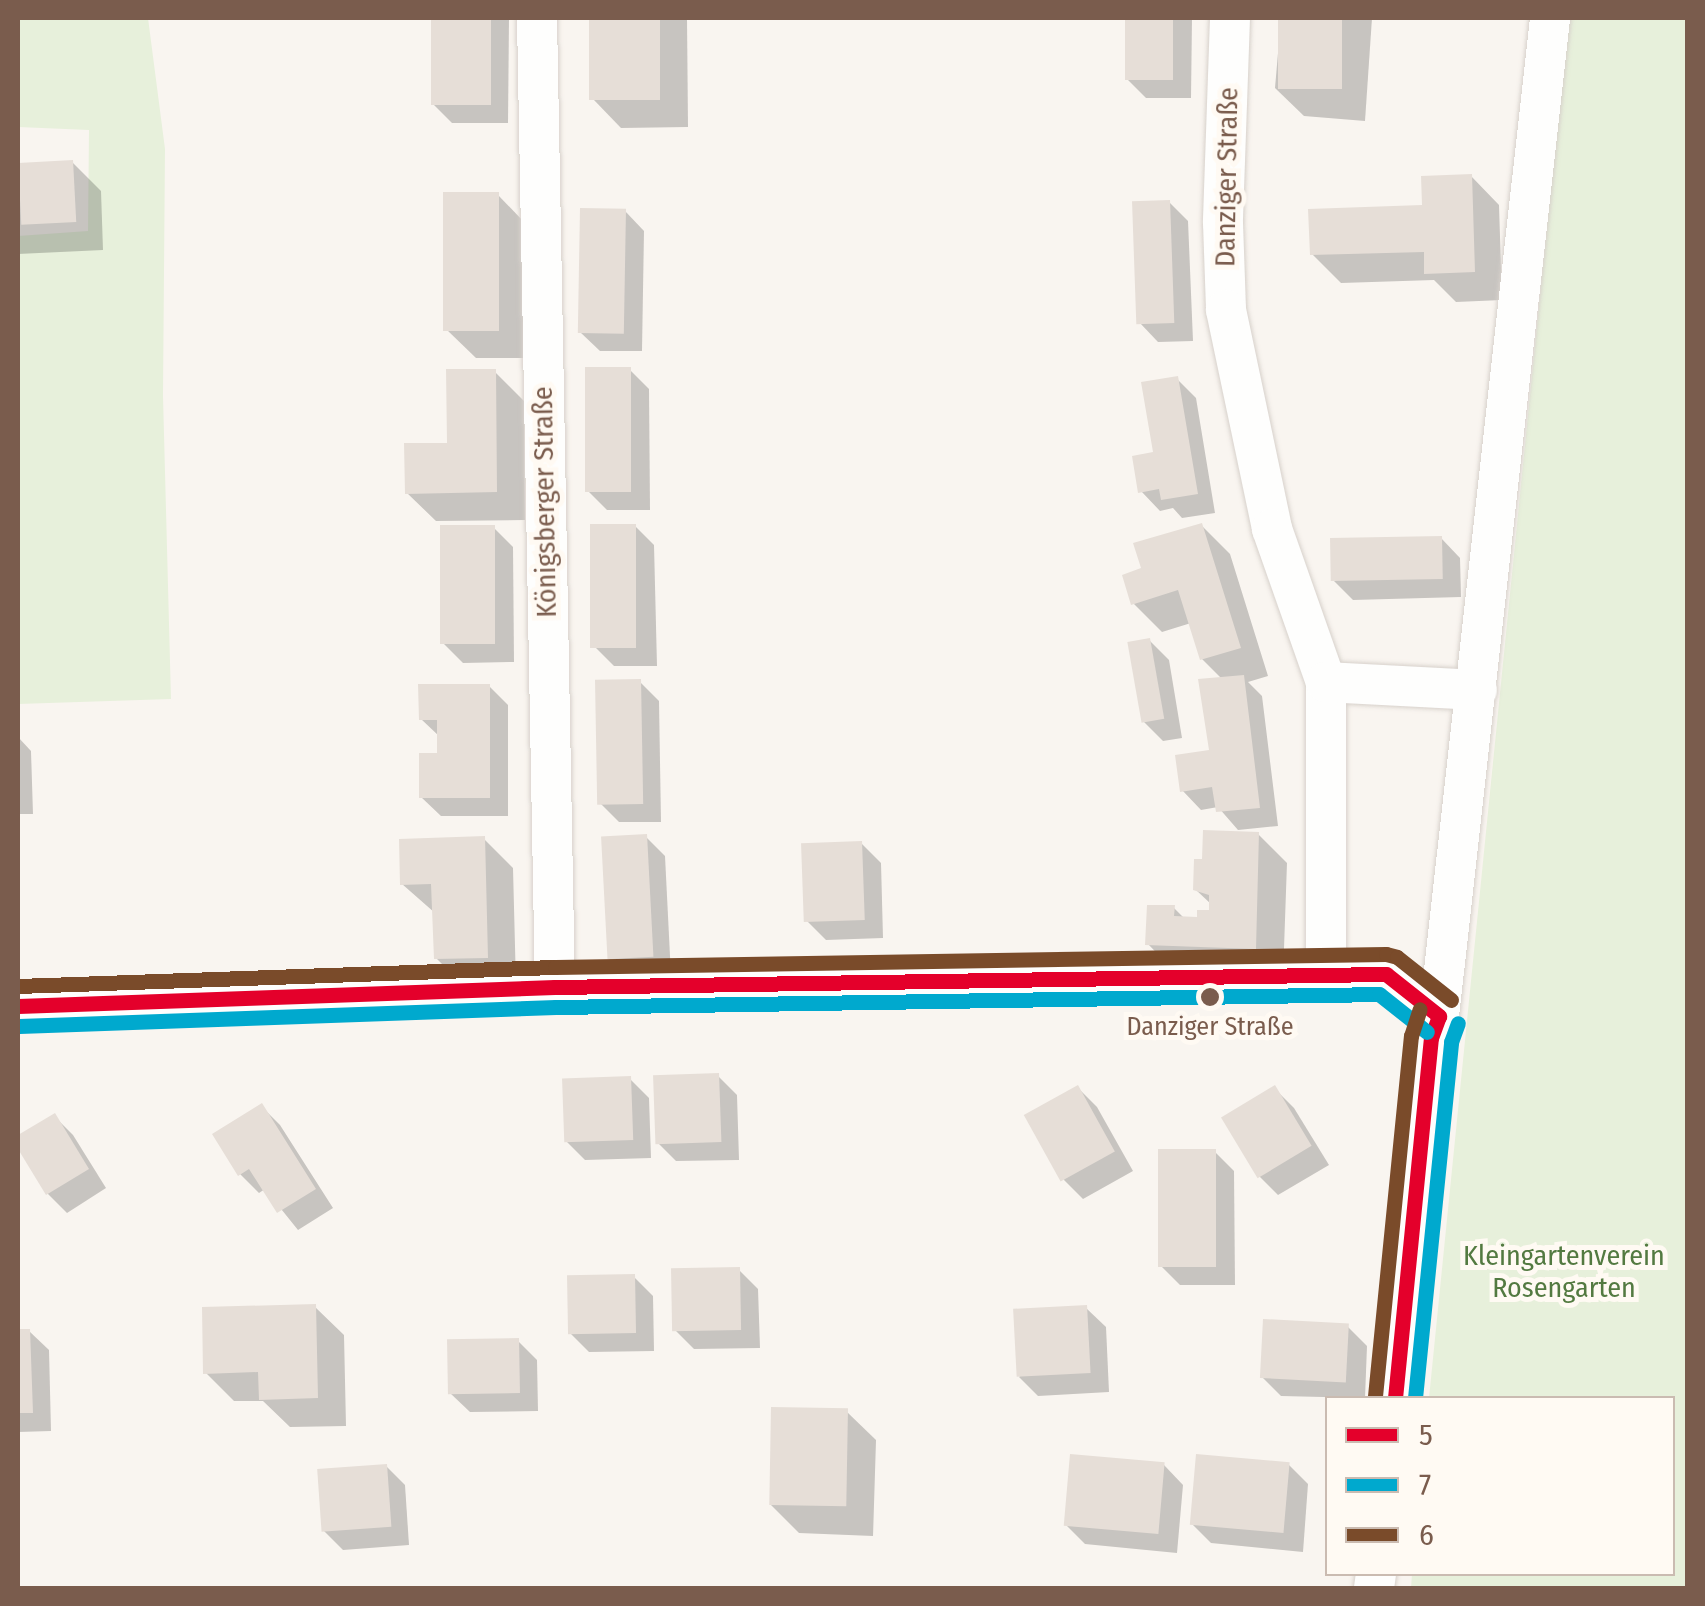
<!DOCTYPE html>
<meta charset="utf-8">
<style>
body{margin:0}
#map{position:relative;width:1705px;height:1606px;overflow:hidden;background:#f9f5f0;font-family:"Fira Sans Condensed",sans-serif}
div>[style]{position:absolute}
.green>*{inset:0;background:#e7f0db}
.shadow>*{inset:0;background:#0003}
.building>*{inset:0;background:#e6ded7;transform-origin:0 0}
.roads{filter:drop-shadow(0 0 2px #d7d1cb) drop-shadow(0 0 2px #d7d1cb)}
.minor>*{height:40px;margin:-20px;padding:0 20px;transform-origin:20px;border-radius:20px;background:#fefefd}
.bus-1>*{height:15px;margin:-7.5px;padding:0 7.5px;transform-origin:7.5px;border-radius:7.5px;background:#e4002b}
.bus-2>*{height:15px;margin:-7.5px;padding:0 7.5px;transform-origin:7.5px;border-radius:7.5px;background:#00a9ce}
.bus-3>*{height:15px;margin:-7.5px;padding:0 7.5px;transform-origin:7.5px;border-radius:7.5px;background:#7a4b2a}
.dots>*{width:28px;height:28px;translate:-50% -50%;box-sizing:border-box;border:5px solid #fffaf3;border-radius:50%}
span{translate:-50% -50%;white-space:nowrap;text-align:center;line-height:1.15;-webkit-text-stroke:10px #fffaf3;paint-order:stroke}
.bus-label{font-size:26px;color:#7a5c4d}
.street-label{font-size:28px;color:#7a5c4d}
.park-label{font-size:28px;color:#537a41}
.frame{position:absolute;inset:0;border:20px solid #7a5c4d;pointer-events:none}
.legend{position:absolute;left:1325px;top:1396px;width:350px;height:180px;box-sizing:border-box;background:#fffaf3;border:2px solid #cabbb1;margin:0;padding:12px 18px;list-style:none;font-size:30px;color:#7a5c4d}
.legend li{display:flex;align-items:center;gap:20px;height:50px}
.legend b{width:50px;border:2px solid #cabbb1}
</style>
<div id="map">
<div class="green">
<div style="clip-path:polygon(18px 18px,148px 18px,165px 149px,163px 396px,171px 699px,18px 704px,18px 236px,88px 231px,89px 130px,18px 127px)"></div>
<div style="clip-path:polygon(1568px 18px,1687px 18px,1687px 1588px,1411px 1588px,1412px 1574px,1672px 1574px,1672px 1398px,1429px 1398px)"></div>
</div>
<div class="shadow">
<div style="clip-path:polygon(433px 18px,509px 18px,508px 123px,452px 123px,433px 104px)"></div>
<div style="clip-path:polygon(592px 18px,687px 18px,688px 127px,621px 128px,593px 99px)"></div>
<div style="clip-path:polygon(1127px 18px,1192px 18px,1191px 98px,1146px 98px,1127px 79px)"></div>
<div style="clip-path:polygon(1281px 18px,1372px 18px,1365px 121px,1304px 116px,1275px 88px)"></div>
<div style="clip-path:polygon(72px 162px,101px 191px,103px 250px,18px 254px,18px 165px)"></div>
<div style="clip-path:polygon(1471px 176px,1499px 205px,1502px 300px,1456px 302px,1434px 280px,1341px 283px,1312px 254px,1425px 207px)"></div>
<div style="clip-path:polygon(498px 195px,526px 224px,528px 358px,476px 358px,447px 330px)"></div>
<div style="clip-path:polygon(1169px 202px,1188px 221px,1193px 341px,1158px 342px,1139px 322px)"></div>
<div style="clip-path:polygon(625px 211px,644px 231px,642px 351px,600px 351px,580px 332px)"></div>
<div style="clip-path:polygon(630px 370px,649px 389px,650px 510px,607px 510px,588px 491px)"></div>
<div style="clip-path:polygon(495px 372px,524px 401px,525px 520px,436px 521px,407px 493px,450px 445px)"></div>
<div style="clip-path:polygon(1177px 379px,1196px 398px,1215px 513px,1182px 518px,1173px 508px,1160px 511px,1141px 491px)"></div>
<div style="clip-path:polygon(1201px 525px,1230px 554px,1268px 676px,1248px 682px,1262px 696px,1278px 826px,1238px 830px,1218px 807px,1201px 810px,1182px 790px,1212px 752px,1222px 679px,1202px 659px,1191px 623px,1162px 632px,1133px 603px,1144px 570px)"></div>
<div style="clip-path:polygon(635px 526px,654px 545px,657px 666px,614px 666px,595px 647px)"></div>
<div style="clip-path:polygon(494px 528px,513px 547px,514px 662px,463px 663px,444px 644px)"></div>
<div style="clip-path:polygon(1441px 538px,1460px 558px,1461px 597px,1353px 600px,1334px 581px)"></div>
<div style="clip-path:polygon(1150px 641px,1169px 660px,1182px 738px,1163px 741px,1144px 722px)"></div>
<div style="clip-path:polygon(640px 682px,659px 701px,661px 822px,619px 822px,600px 803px)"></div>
<div style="clip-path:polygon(489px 686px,508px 705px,508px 816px,441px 816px,421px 797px,440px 755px,440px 737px,421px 719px)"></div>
<div style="clip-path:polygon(18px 737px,31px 751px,33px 814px,18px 814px)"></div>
<div style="clip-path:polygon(1258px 834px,1287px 863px,1283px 977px,1176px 973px,1148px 944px,1174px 908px,1185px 919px,1199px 920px,1211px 913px,1212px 905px,1195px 889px)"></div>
<div style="clip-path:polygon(646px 837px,665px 856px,671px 976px,628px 978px,609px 959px)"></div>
<div style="clip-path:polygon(484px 839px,513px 868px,516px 985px,465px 987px,436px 958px,435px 913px,402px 884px)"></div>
<div style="clip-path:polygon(861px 843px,881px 863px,883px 938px,826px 940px,807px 921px)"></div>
<div style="clip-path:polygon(718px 1076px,737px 1095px,739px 1160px,676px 1161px,657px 1142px)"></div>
<div style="clip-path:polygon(630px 1079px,649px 1098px,651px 1158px,585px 1160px,566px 1141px)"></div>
<div style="clip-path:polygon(1078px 1088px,1097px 1107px,1133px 1171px,1083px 1199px,1064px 1180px)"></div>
<div style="clip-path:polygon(1275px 1089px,1294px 1108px,1329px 1165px,1278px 1195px,1259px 1176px)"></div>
<div style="clip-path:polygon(261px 1106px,280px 1125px,333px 1208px,298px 1230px,265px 1189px,259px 1193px,240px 1174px)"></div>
<div style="clip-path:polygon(54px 1116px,73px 1135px,106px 1188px,67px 1213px,48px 1194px,18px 1145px,18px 1138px)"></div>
<div style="clip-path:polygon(1215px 1152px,1234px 1171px,1235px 1285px,1180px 1285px,1161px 1266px)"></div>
<div style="clip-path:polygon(739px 1270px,758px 1289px,760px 1348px,694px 1349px,675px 1330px)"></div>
<div style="clip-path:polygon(634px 1277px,653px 1296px,654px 1351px,589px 1352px,570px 1333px)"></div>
<div style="clip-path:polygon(315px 1307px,344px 1335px,346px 1426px,290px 1427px,263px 1401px,234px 1401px,206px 1373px)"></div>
<div style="clip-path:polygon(1086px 1308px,1106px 1327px,1109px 1392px,1038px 1396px,1019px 1377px)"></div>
<div style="clip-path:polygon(1348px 1327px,1367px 1346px,1365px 1398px,1281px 1396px,1262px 1377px)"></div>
<div style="clip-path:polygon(29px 1331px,49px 1350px,51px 1431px,18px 1432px,18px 1332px)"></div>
<div style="clip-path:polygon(518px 1341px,537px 1360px,538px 1411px,470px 1412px,450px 1393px)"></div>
<div style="clip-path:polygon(847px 1412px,876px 1440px,873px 1536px,799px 1533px,770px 1504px)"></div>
<div style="clip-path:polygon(1164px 1465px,1183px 1485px,1177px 1553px,1085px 1544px,1066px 1525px)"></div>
<div style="clip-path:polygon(1289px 1465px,1308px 1484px,1303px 1552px,1211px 1543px,1192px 1524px)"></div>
<div style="clip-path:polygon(386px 1466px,405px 1485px,409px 1545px,343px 1550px,324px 1531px)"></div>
</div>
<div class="building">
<div style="left:431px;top:18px;width:60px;height:87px"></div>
<div style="left:589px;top:18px;width:71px;height:82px"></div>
<div style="left:1125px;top:18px;width:48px;height:62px"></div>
<div style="left:1278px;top:18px;width:64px;height:71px"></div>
<div style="left:73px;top:160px;width:62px;height:55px;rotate:87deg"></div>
<div style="clip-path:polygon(1472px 174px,1475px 272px,1424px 274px,1424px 252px,1310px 255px,1308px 209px,1422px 205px,1421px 176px)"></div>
<div style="left:499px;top:192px;width:139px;height:56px;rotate:90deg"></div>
<div style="left:1170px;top:200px;width:123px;height:38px;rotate:88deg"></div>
<div style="left:580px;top:208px;width:46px;height:125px;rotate:1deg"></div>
<div style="left:631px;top:367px;width:125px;height:46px;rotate:90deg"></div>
<div style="clip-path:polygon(446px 369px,496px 369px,497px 492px,405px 494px,404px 443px,447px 443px)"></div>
<div style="clip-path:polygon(1178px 376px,1198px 494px,1161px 500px,1159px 489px,1138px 493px,1132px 456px,1153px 452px,1141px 382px)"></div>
<div style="clip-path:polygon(1202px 523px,1241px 648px,1200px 660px,1178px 590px,1131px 605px,1122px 575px,1141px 568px,1133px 543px)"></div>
<div style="left:590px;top:524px;width:46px;height:124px"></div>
<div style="left:495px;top:525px;width:119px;height:55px;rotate:90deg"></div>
<div style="left:1442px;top:536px;width:43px;height:112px;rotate:89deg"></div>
<div style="left:1150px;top:638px;width:82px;height:23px;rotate:80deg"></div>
<div style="clip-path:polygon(1244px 675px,1260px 808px,1216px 812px,1212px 787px,1180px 792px,1175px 755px,1209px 750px,1198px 679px)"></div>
<div style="left:641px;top:679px;width:125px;height:46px;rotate:89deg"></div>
<div style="clip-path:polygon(418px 684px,490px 684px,490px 798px,419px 798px,419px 753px,437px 753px,437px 720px,419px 720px)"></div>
<div style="clip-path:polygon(1203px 830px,1259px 832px,1256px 949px,1145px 945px,1147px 905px,1175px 905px,1174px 916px,1197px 917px,1197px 910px,1209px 910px,1209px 895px,1193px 890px,1194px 859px,1202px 859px)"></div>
<div style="left:647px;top:834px;width:123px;height:46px;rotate:87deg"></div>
<div style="clip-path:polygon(485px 836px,488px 958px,434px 959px,431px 884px,400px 885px,399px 839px)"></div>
<div style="left:862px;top:841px;width:79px;height:61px;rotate:88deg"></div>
<div style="left:719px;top:1073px;width:69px;height:66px;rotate:88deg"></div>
<div style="left:631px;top:1076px;width:64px;height:69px;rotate:88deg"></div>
<div style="left:1078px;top:1085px;width:76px;height:62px;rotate:61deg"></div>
<div style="left:1275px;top:1085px;width:71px;height:63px;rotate:59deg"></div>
<div style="clip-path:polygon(262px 1103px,316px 1189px,277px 1213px,249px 1169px,238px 1176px,212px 1134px)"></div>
<div style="clip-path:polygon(55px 1113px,89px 1169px,46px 1195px,18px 1149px,18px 1135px)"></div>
<div style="left:1216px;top:1149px;width:118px;height:58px;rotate:90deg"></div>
<div style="left:740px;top:1267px;width:63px;height:69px;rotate:89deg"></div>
<div style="left:635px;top:1274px;width:59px;height:68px;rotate:89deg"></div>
<div style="clip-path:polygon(316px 1304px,318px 1398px,259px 1400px,258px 1372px,203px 1374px,202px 1307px)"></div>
<div style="left:1087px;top:1305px;width:68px;height:74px;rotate:87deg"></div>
<div style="left:1263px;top:1319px;width:86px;height:59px;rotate:3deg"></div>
<div style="clip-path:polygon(18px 1329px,30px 1329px,33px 1413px,18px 1413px)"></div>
<div style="left:519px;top:1338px;width:55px;height:72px;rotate:89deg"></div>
<div style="left:771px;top:1407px;width:77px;height:98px;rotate:1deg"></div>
<div style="left:1070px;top:1454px;width:95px;height:72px;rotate:5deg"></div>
<div style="left:1196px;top:1454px;width:94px;height:71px;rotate:5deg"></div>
<div style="left:387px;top:1464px;width:63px;height:70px;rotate:86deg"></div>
</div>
<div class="roads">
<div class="minor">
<div style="left:537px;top:18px;width:969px;rotate:88.94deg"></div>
<div style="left:1230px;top:18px;width:205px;rotate:92deg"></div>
<div style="left:1223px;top:223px;width:87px;rotate:88deg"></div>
<div style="left:1226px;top:310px;width:224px;rotate:78.1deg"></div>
<div style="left:1272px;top:529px;width:162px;rotate:70.6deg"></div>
<div style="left:1326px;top:975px;width:293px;rotate:-90deg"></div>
<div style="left:1326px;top:682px;width:151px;rotate:3deg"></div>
<div style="left:18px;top:1006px;width:537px;rotate:-2.03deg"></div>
<div style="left:555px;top:987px;width:831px;rotate:-0.9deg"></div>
<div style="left:1386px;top:974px;width:68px;rotate:38.4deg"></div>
<div style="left:1395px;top:1398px;width:362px;rotate:-84.3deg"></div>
<div style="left:1431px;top:1038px;width:23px;rotate:-70deg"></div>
<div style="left:1439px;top:1016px;width:1004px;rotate:-83.65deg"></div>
<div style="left:1374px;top:1588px;width:14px;rotate:-82deg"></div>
</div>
</div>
<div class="bus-1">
<div style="left:18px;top:1006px;width:537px;rotate:-2.03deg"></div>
<div style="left:555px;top:987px;width:831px;rotate:-0.9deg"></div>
<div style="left:1386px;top:974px;width:68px;rotate:38.4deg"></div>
<div style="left:1395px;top:1398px;width:362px;rotate:-84.3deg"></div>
<div style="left:1431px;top:1038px;width:23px;rotate:-70deg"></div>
</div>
<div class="bus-2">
<div style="left:19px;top:1026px;width:537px;rotate:-2.03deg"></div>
<div style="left:556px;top:1007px;width:823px;rotate:-0.9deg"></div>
<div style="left:1379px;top:994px;width:61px;rotate:38.4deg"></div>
<div style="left:1415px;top:1398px;width:358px;rotate:-84.2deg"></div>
<div style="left:1451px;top:1042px;width:20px;rotate:-70deg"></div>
</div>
<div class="bus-3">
<div style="left:18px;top:986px;width:537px;rotate:-2.03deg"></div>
<div style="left:555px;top:967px;width:831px;rotate:-0.9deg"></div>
<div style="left:1386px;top:954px;width:11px;rotate:15deg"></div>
<div style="left:1397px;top:957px;width:69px;rotate:38.5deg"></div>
<div style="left:1375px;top:1396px;width:362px;rotate:-84.3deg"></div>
<div style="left:1411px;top:1036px;width:28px;rotate:-72deg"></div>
</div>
<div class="dots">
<div style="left:1210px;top:997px;background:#7a5c4d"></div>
</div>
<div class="bus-label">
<span style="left:1210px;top:1027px">Danziger Straße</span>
</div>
<div class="street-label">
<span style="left:1227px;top:177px;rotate:-89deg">Danziger Straße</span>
<span style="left:545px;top:502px;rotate:-91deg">Königsberger Straße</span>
</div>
<div class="park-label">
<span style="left:1564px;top:1272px">Kleingartenverein<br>Rosengarten</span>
</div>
<div class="frame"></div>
<ul class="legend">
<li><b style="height:12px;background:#e4002b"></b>5</li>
<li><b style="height:12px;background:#00a9ce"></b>7</li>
<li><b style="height:12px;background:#7a4b2a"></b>6</li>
</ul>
</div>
